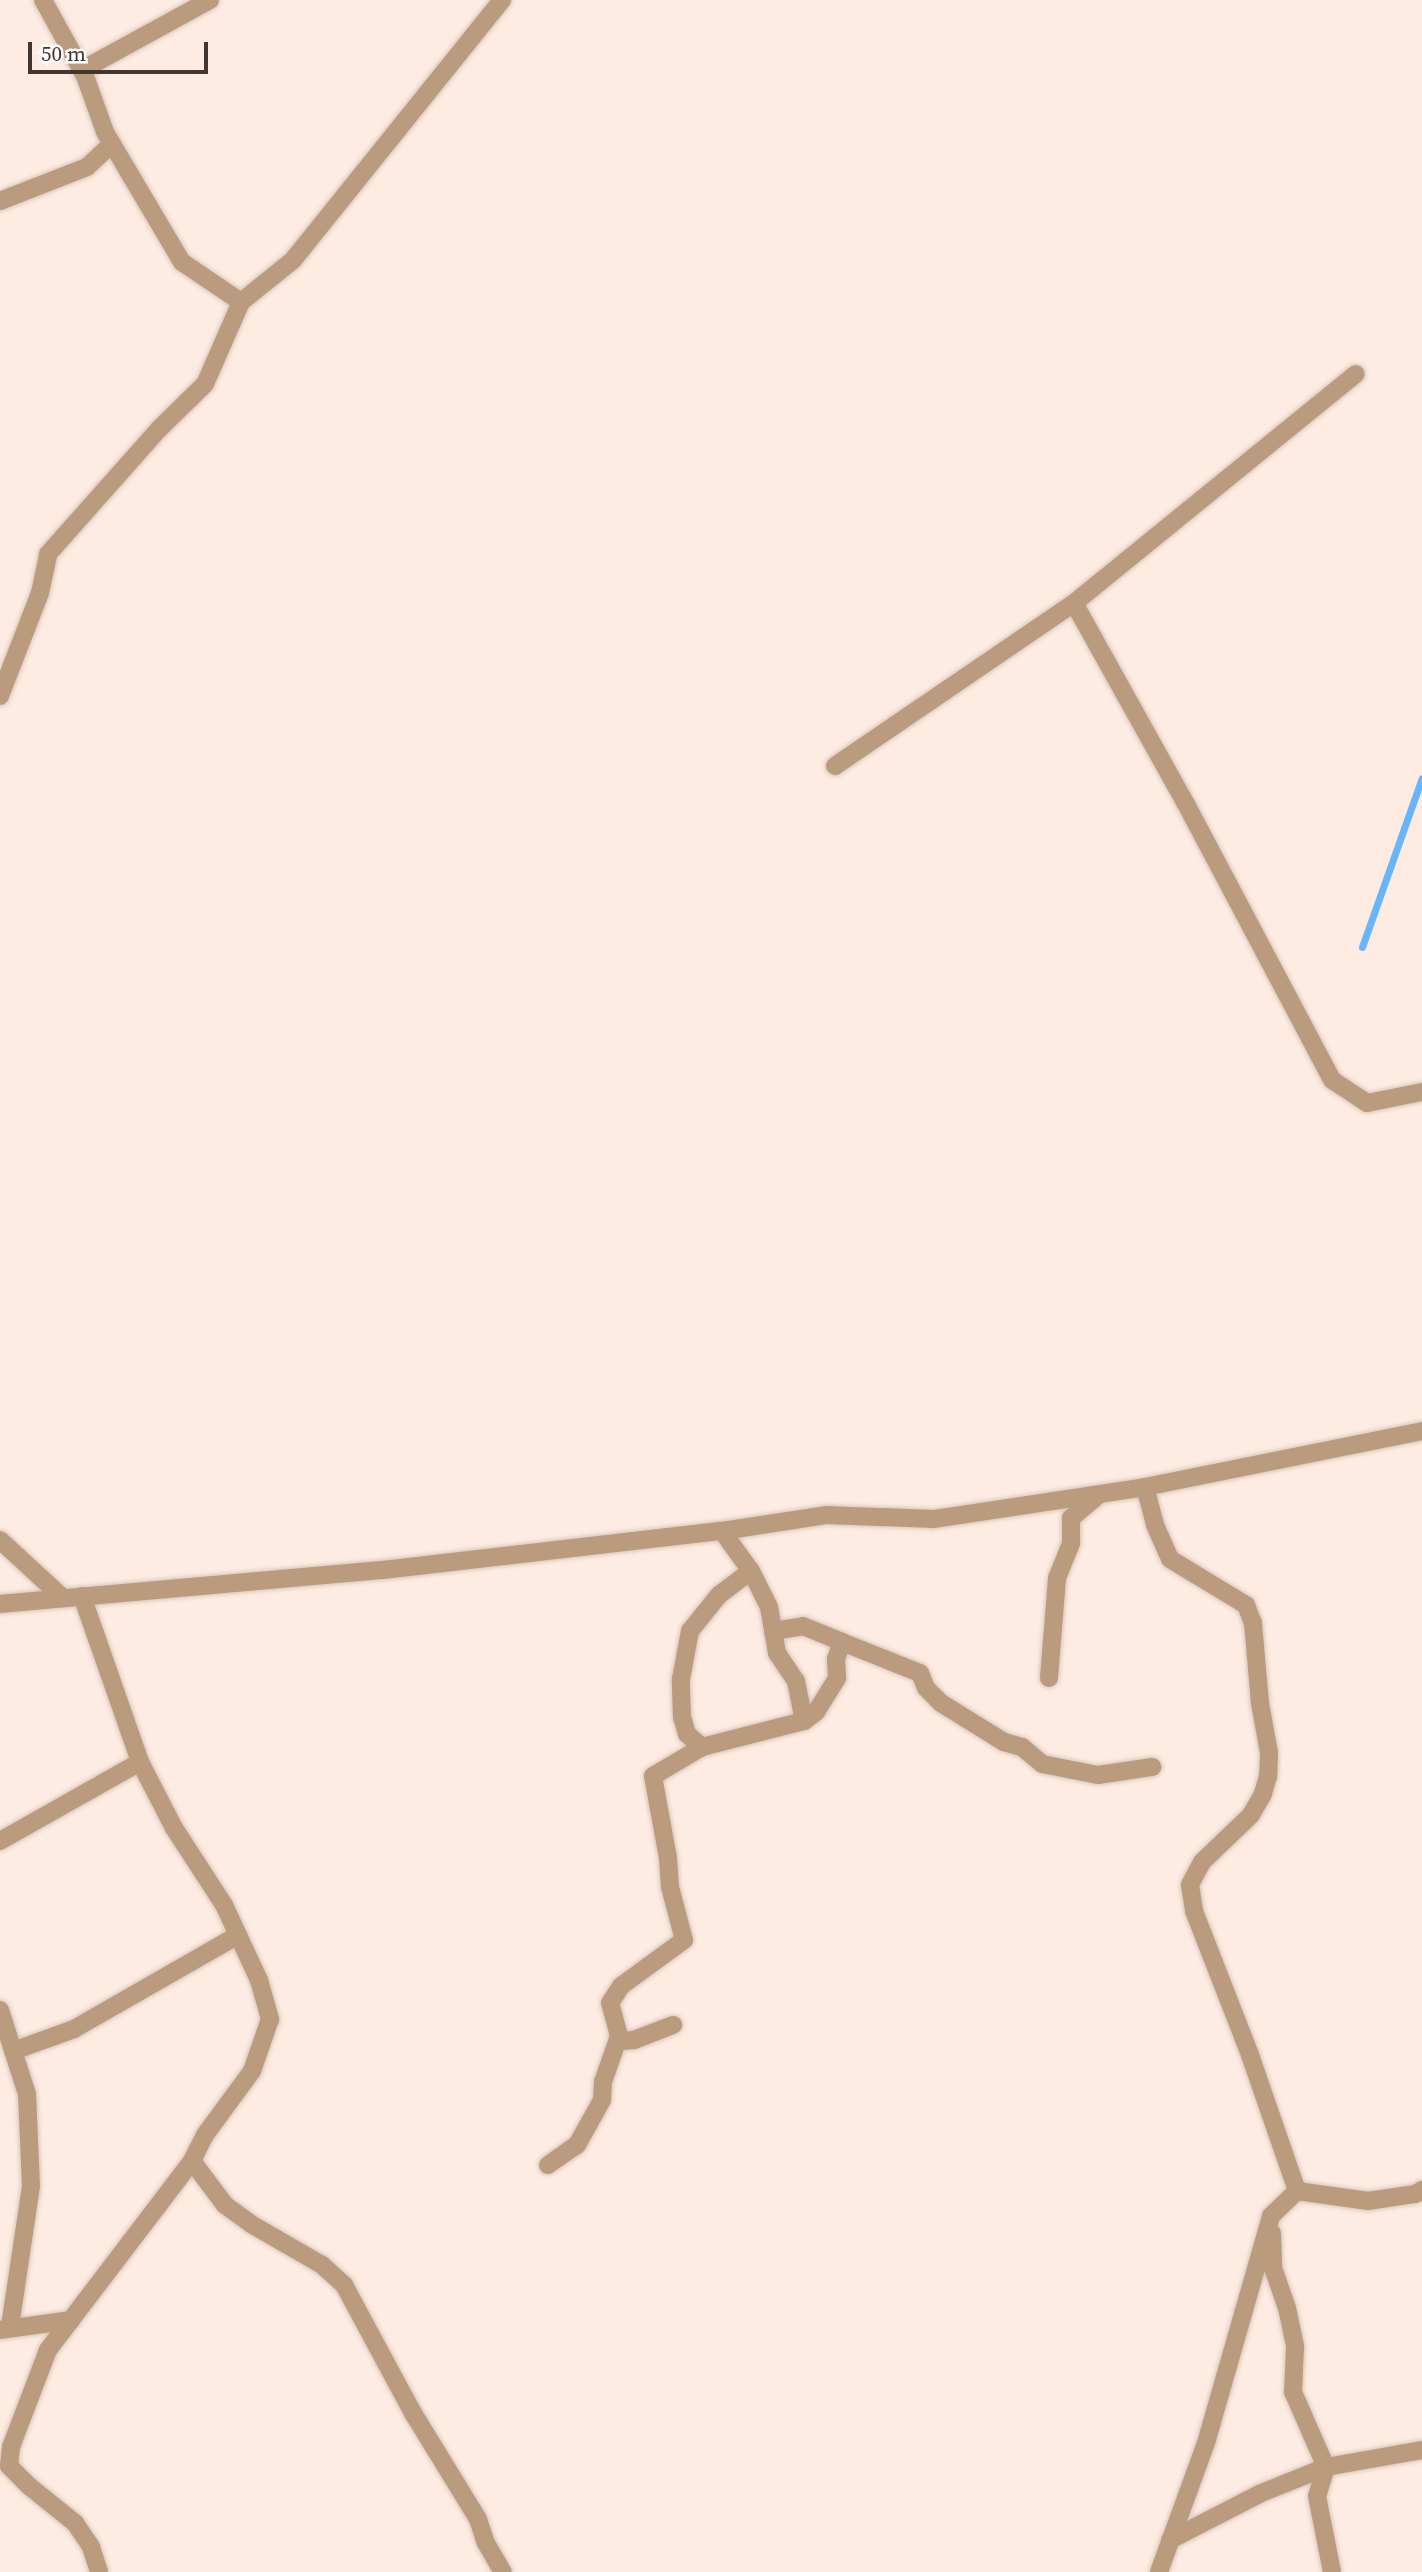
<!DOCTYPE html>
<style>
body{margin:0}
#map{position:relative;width:1422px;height:2572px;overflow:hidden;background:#feece2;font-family:"Source Serif 4",serif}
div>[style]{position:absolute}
.stream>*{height:7px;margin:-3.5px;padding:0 3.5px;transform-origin:3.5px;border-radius:3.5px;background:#68b5f9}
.roads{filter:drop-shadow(0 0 2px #d8c8be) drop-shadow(0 0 2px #d8c8be)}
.street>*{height:18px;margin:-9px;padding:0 9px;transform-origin:9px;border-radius:9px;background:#bb9b7d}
span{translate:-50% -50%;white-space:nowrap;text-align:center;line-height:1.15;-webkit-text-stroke:5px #fdfdfd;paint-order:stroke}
.scale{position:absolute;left:28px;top:42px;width:180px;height:32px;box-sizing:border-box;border:4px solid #423630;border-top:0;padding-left:9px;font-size:21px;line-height:24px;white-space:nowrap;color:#423630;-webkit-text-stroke:5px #fdfdfd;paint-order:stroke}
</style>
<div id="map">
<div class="stream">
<div style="left:1362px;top:947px;width:179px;rotate:-70.5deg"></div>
</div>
<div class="roads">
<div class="street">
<div style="left:43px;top:0;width:87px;rotate:61.1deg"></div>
<div style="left:85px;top:76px;width:59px;rotate:70.3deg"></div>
<div style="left:105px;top:132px;width:151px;rotate:59.4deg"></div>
<div style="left:182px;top:262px;width:71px;rotate:34.1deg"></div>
<div style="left:82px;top:70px;width:146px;rotate:-28.7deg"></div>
<div style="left:0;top:201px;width:93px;rotate:-21.3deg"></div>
<div style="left:87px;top:167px;width:34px;rotate:-43deg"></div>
<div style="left:1074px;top:603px;width:230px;rotate:60.9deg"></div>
<div style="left:1186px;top:804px;width:312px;rotate:62.1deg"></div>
<div style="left:1332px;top:1080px;width:42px;rotate:33.3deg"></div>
<div style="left:1367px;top:1103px;width:56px;rotate:-11.3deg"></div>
<div style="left:0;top:696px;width:110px;rotate:-68.8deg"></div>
<div style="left:40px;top:593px;width:40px;rotate:-78deg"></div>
<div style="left:48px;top:554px;width:167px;rotate:-48.4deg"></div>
<div style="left:159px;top:429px;width:64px;rotate:-44.4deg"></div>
<div style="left:205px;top:384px;width:90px;rotate:-66.3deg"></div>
<div style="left:241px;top:302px;width:67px;rotate:-38.9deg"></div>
<div style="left:293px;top:260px;width:334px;rotate:-51.2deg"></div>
<div style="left:835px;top:766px;width:289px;rotate:-34.3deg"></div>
<div style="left:1074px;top:603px;width:363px;rotate:-39.1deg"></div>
<div style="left:1145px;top:1487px;width:39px;rotate:75deg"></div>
<div style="left:1155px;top:1525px;width:37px;rotate:66deg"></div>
<div style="left:1170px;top:1559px;width:89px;rotate:31.2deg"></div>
<div style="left:1246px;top:1605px;width:19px;rotate:69deg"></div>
<div style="left:1253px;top:1623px;width:80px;rotate:85deg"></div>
<div style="left:1260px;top:1703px;width:51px;rotate:79.8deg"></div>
<div style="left:1269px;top:1753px;width:23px;rotate:92deg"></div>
<div style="left:1268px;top:1776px;width:19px;rotate:106deg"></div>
<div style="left:1263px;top:1794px;width:24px;rotate:120deg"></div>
<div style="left:1251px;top:1815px;width:68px;rotate:136.2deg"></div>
<div style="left:1202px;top:1862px;width:26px;rotate:118deg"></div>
<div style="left:1190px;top:1885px;width:26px;rotate:81deg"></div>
<div style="left:1194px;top:1911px;width:155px;rotate:68.7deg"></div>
<div style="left:1250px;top:2055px;width:144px;rotate:70.9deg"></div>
<div style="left:1297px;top:2191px;width:72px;rotate:8deg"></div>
<div style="left:1368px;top:2201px;width:48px;rotate:-8.5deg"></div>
<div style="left:1415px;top:2194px;width:8px;rotate:-30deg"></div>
<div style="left:722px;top:1531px;width:49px;rotate:54.1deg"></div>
<div style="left:751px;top:1571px;width:40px;rotate:63.4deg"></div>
<div style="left:769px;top:1607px;width:47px;rotate:80.1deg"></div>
<div style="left:777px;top:1653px;width:34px;rotate:56deg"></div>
<div style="left:796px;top:1681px;width:41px;rotate:78.7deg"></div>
<div style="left:0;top:1540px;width:86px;rotate:42.6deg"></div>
<div style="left:82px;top:1596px;width:176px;rotate:70.7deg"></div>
<div style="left:140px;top:1762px;width:74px;rotate:62.7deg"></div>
<div style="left:174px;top:1828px;width:92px;rotate:57deg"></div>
<div style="left:224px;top:1905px;width:83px;rotate:65deg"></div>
<div style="left:259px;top:1980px;width:41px;rotate:74.2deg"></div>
<div style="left:270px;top:2019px;width:55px;rotate:109.1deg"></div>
<div style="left:252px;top:2071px;width:79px;rotate:126.3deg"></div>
<div style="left:205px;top:2135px;width:29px;rotate:117deg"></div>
<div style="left:192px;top:2161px;width:238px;rotate:127.3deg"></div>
<div style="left:48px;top:2350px;width:104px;rotate:110.9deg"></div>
<div style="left:11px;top:2447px;width:19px;rotate:96deg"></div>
<div style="left:9px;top:2466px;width:28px;rotate:45deg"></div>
<div style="left:29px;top:2486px;width:59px;rotate:38.8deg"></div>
<div style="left:75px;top:2523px;width:29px;rotate:56deg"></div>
<div style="left:91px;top:2547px;width:26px;rotate:72deg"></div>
<div style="left:0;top:1604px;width:385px;rotate:-5.1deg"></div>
<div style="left:383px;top:1570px;width:341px;rotate:-6.6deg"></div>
<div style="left:722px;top:1531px;width:105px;rotate:-8.7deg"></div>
<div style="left:826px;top:1515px;width:108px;rotate:2.1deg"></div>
<div style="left:934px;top:1519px;width:213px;rotate:-8.6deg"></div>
<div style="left:1145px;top:1487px;width:283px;rotate:-11.4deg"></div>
<div style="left:773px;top:1631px;width:30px;rotate:-9deg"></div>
<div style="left:803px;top:1626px;width:42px;rotate:22.3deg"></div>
<div style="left:1049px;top:1678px;width:100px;rotate:-85.4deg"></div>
<div style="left:1057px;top:1578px;width:38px;rotate:-68deg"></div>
<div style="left:1071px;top:1543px;width:25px;rotate:-90deg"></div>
<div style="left:1071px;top:1518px;width:35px;rotate:-40deg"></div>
<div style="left:702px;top:1747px;width:20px;rotate:-139deg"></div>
<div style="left:687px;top:1734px;width:18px;rotate:-106deg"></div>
<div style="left:682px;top:1717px;width:38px;rotate:-92deg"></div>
<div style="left:681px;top:1679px;width:49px;rotate:-79.4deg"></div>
<div style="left:690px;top:1631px;width:46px;rotate:-51.1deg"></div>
<div style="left:719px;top:1595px;width:40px;rotate:-37deg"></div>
<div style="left:0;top:1841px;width:161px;rotate:-29.4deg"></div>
<div style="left:0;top:2010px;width:88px;rotate:72.2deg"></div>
<div style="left:27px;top:2094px;width:92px;rotate:87.5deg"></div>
<div style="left:31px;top:2186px;width:143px;rotate:98.5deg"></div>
<div style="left:619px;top:2036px;width:6px;rotate:51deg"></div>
<div style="left:623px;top:2041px;width:11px;rotate:-5deg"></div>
<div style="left:634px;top:2040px;width:42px;rotate:-21deg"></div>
<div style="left:13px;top:2051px;width:65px;rotate:-19.8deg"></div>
<div style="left:74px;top:2029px;width:189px;rotate:-29.8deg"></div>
<div style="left:192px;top:2161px;width:55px;rotate:53.1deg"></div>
<div style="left:225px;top:2205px;width:32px;rotate:36deg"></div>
<div style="left:251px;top:2224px;width:82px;rotate:30deg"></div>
<div style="left:322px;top:2265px;width:30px;rotate:42deg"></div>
<div style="left:344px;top:2285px;width:145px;rotate:61.7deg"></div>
<div style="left:413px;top:2413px;width:124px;rotate:58.5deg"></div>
<div style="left:478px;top:2519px;width:25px;rotate:72deg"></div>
<div style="left:486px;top:2543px;width:34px;rotate:60deg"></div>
<div style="left:548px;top:2165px;width:35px;rotate:-35deg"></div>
<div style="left:577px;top:2145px;width:51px;rotate:-60.9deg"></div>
<div style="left:602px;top:2100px;width:18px;rotate:-87deg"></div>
<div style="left:603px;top:2082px;width:49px;rotate:-70.8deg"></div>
<div style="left:619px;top:2036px;width:34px;rotate:-105deg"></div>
<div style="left:610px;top:2003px;width:20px;rotate:-57deg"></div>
<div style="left:621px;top:1986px;width:78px;rotate:-36.1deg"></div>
<div style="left:684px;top:1940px;width:55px;rotate:-104.8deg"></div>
<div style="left:670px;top:1887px;width:29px;rotate:-94deg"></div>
<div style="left:668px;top:1858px;width:83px;rotate:-100.4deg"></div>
<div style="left:653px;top:1776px;width:57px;rotate:-30.6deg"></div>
<div style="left:702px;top:1747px;width:105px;rotate:-14.3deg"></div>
<div style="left:804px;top:1721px;width:15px;rotate:-37deg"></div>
<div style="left:816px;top:1712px;width:40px;rotate:-58deg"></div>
<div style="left:837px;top:1678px;width:19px;rotate:-93deg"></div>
<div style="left:836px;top:1659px;width:18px;rotate:-71deg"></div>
<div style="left:842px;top:1642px;width:84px;rotate:21.7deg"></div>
<div style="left:920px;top:1673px;width:16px;rotate:68deg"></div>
<div style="left:926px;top:1688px;width:21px;rotate:45deg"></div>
<div style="left:941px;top:1703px;width:74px;rotate:31.8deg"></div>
<div style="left:1004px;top:1742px;width:19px;rotate:16deg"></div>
<div style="left:1022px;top:1747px;width:26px;rotate:40deg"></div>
<div style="left:1042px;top:1764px;width:57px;rotate:11.1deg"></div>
<div style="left:1098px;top:1775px;width:55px;rotate:-8.4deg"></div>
<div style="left:1272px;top:2233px;width:35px;rotate:88deg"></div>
<div style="left:1273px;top:2268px;width:42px;rotate:70.7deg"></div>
<div style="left:1287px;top:2308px;width:40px;rotate:78deg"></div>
<div style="left:1295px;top:2347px;width:45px;rotate:92.5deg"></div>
<div style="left:1293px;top:2392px;width:82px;rotate:66.3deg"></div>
<div style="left:1326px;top:2467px;width:30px;rotate:107deg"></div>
<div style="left:1317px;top:2496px;width:77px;rotate:78.8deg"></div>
<div style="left:0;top:2330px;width:72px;rotate:-8deg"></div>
<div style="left:1170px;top:2540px;width:100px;rotate:-27.3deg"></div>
<div style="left:1259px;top:2494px;width:72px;rotate:-21.9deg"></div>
<div style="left:1326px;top:2467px;width:97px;rotate:-10deg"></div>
<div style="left:1159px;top:2572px;width:137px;rotate:-70deg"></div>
<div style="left:1206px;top:2443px;width:236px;rotate:-74deg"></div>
<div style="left:1271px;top:2216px;width:36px;rotate:-44deg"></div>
</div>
</div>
<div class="scale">50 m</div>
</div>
